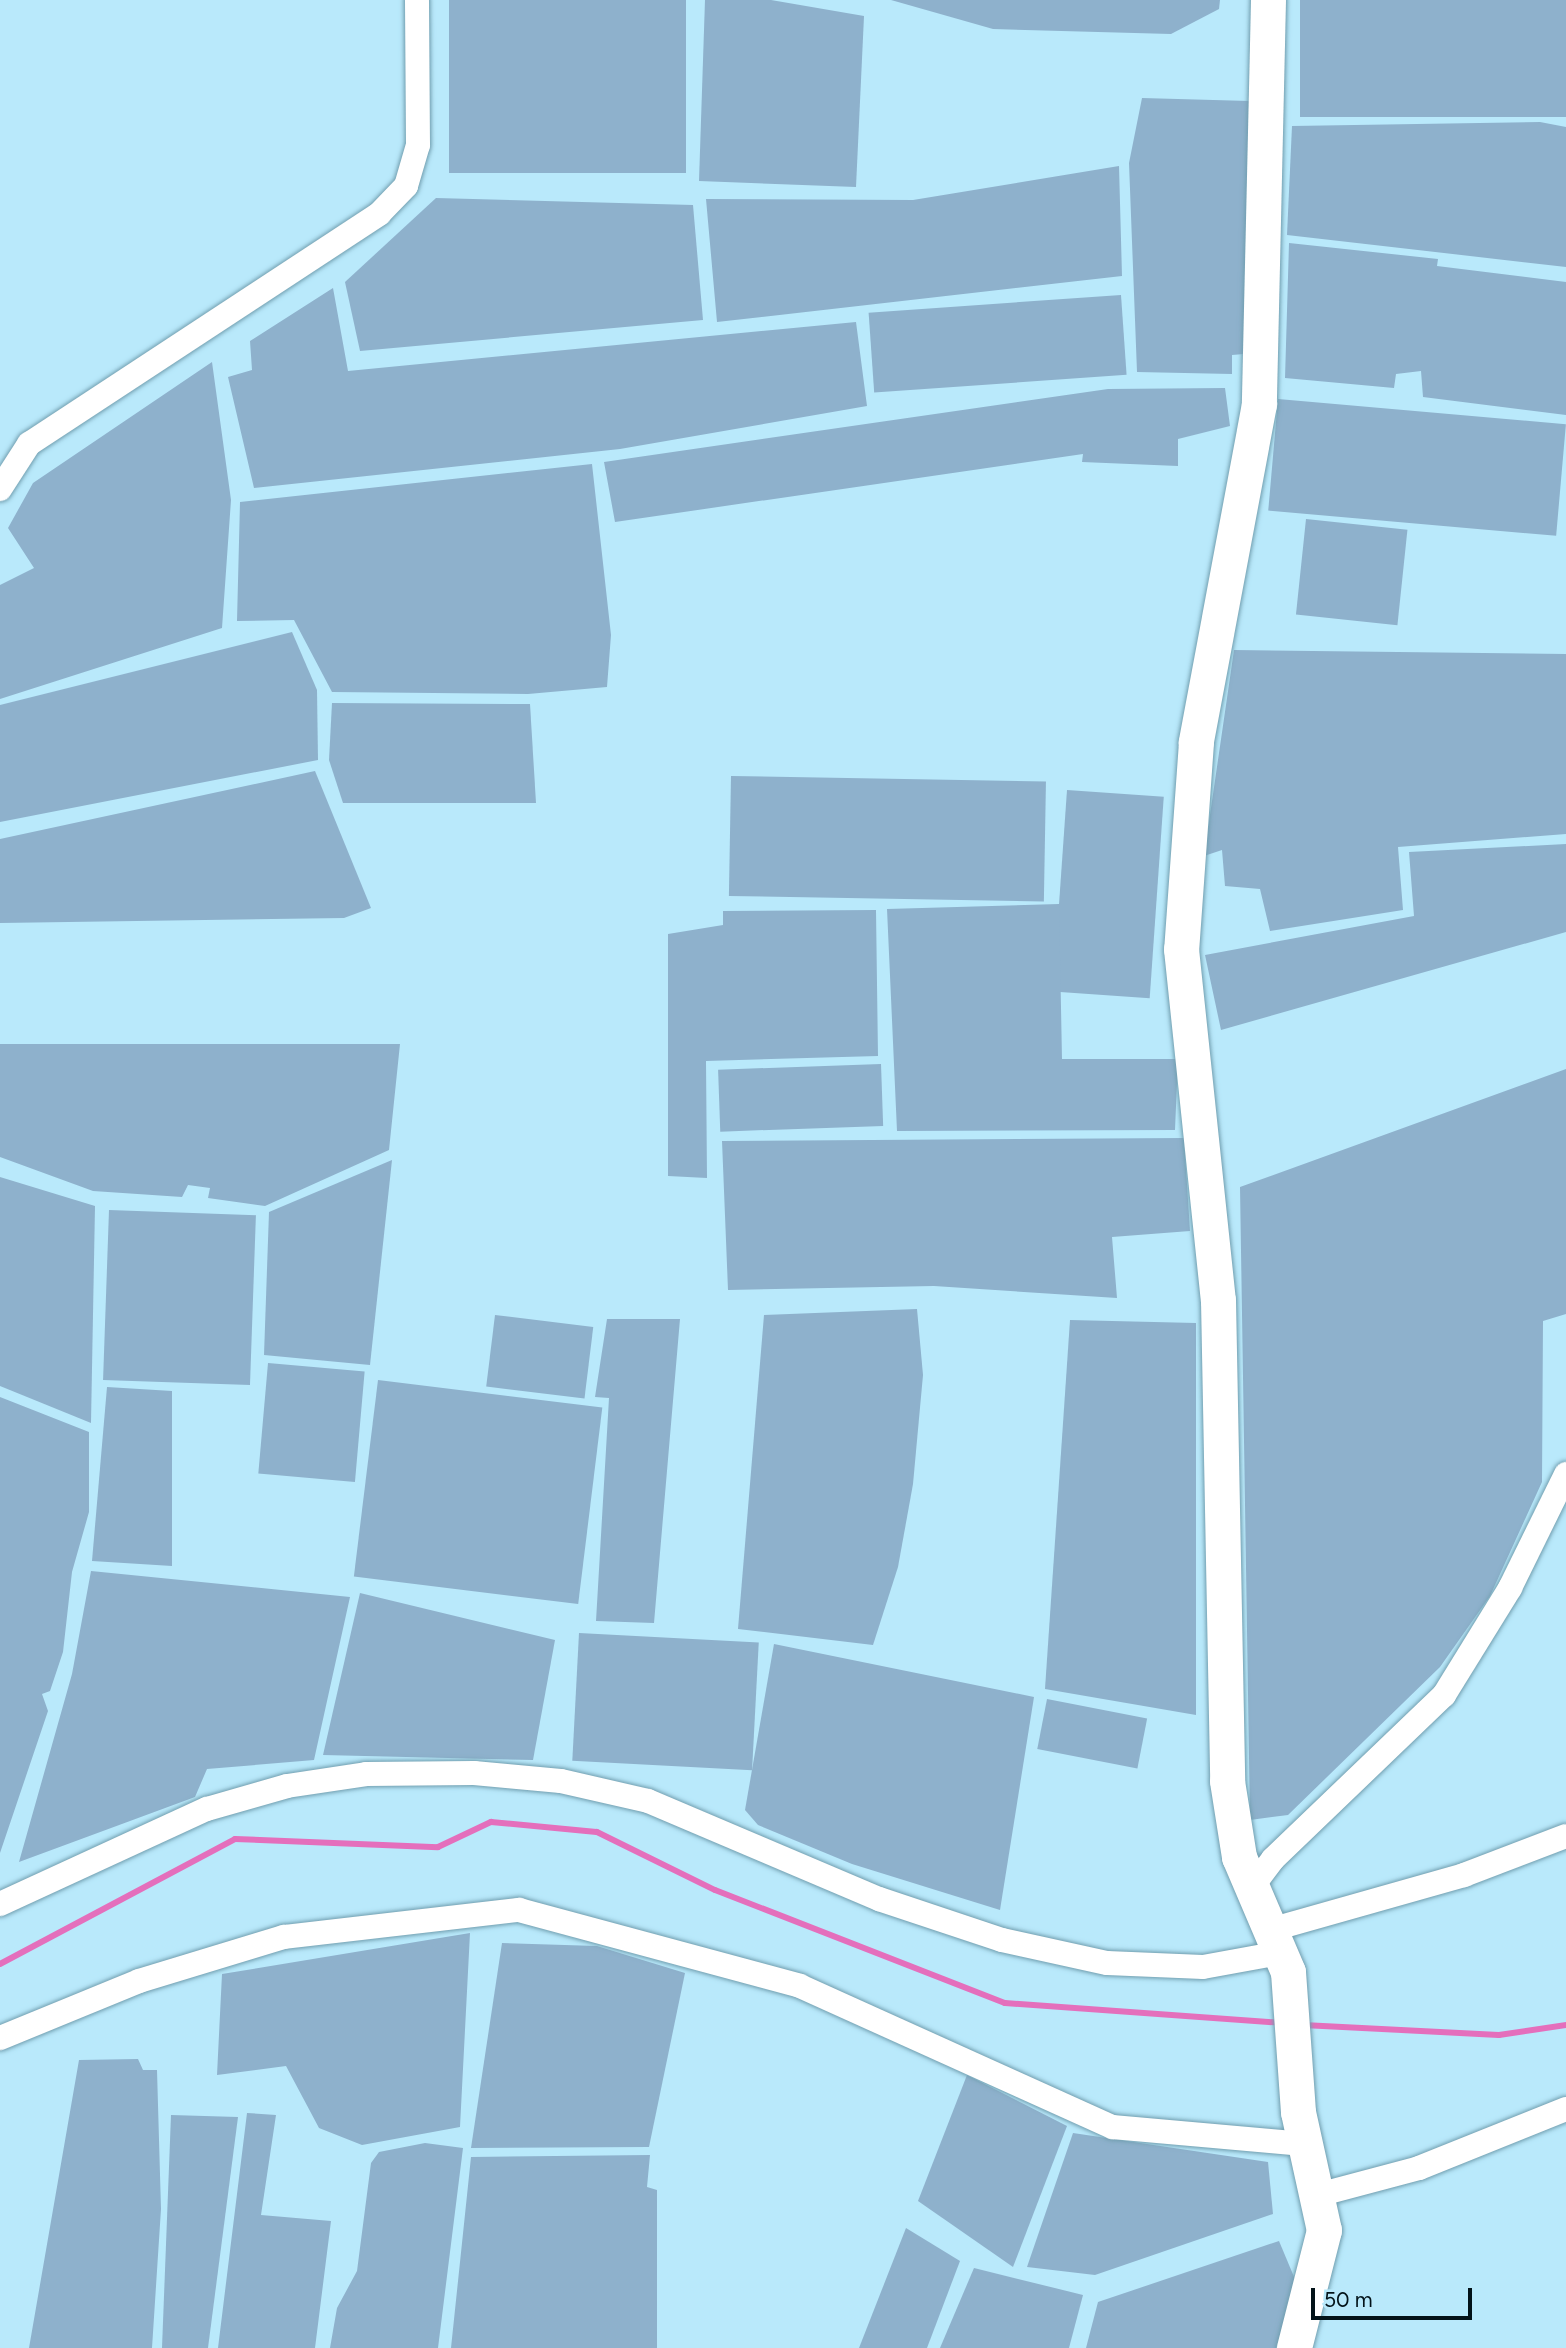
<!DOCTYPE html>
<style>
body{margin:0}
#map{position:relative;width:1566px;height:2348px;overflow:hidden;background:#b9e9fb;font-family:Figtree,sans-serif}
div>[style]{position:absolute}
.stream>*{height:6px;margin:-3px;padding:0 3px;transform-origin:3px;border-radius:3px;background:#e46fbc}
.building>*{inset:0;background:#8eb1cc;transform-origin:0 0}
.roads{filter:drop-shadow(0 0 2px #719eaf) drop-shadow(0 0 2px #719eaf)}
.street>*{height:24px;margin:-12px;padding:0 12px;transform-origin:12px;border-radius:12px;background:#fff}
.secondary>*{height:35px;margin:-17.5px;padding:0 17.5px;transform-origin:17.5px;border-radius:17.5px;background:#fff}
span{translate:-50% -50%;white-space:nowrap;text-align:center;line-height:1.15;-webkit-text-stroke:6px #b9e9fb;paint-order:stroke}
.scale{position:absolute;left:1311px;top:2288px;width:161px;height:32px;box-sizing:border-box;border:4px solid #031319;border-top:0;padding-left:9px;font-size:21px;line-height:24px;white-space:nowrap;color:#031319;-webkit-text-stroke:5px #b9e9fb;paint-order:stroke}
</style>
<div id="map">
<div class="stream">
<div style="left:0;top:1964px;width:266px;rotate:-28deg"></div>
<div style="left:235px;top:1839px;width:203px;rotate:2.3deg"></div>
<div style="left:438px;top:1847px;width:59px;rotate:-25.3deg"></div>
<div style="left:491px;top:1822px;width:106px;rotate:5.4deg"></div>
<div style="left:597px;top:1832px;width:131px;rotate:26.2deg"></div>
<div style="left:715px;top:1890px;width:311px;rotate:21.3deg"></div>
<div style="left:1005px;top:2003px;width:278px;rotate:4.1deg"></div>
<div style="left:1303px;top:2025px;width:196px;rotate:2.9deg"></div>
<div style="left:1499px;top:2035px;width:68px;rotate:-8.5deg"></div>
</div>
<div class="building">
<div style="left:449px;top:0;width:237px;height:173px"></div>
<div style="clip-path:polygon(705px 0,771px 0,864px 16px,856px 187px,699px 181px)"></div>
<div style="clip-path:polygon(891px 0,1220px 0,1219px 9px,1171px 34px,993px 29px)"></div>
<div style="left:1300px;top:0;width:266px;height:117px"></div>
<div style="clip-path:polygon(1142px 98px,1249px 101px,1244px 354px,1232px 355px,1232px 374px,1137px 372px,1129px 163px)"></div>
<div style="clip-path:polygon(1540px 122px,1566px 127px,1566px 267px,1287px 235px,1292px 126px)"></div>
<div style="clip-path:polygon(1119px 166px,1122px 276px,717px 322px,706px 199px,913px 200px)"></div>
<div style="clip-path:polygon(436px 198px,693px 205px,703px 320px,360px 351px,345px 282px)"></div>
<div style="clip-path:polygon(1289px 243px,1438px 259px,1437px 266px,1566px 282px,1566px 415px,1423px 397px,1421px 371px,1396px 374px,1394px 388px,1285px 378px)"></div>
<div style="clip-path:polygon(333px 288px,348px 371px,856px 322px,867px 406px,620px 449px,254px 488px,228px 377px,252px 370px,250px 341px)"></div>
<div style="left:1121px;top:295px;width:80px;height:253px;rotate:86deg"></div>
<div style="clip-path:polygon(212px 362px,231px 500px,222px 628px,0 699px,0 585px,34px 568px,8px 528px,33px 483px)"></div>
<div style="clip-path:polygon(1225px 388px,1230px 426px,1178px 439px,1178px 466px,1082px 462px,1083px 454px,615px 522px,604px 462px,1108px 389px)"></div>
<div style="left:1278px;top:399px;width:289px;height:112px;rotate:5deg"></div>
<div style="clip-path:polygon(592px 464px,611px 635px,607px 687px,528px 694px,332px 692px,294px 620px,237px 621px,240px 502px)"></div>
<div style="left:1306px;top:519px;width:102px;height:96px;rotate:6deg"></div>
<div style="clip-path:polygon(292px 632px,317px 690px,318px 760px,0 822px,0 705px)"></div>
<div style="clip-path:polygon(1234px 650px,1566px 654px,1566px 834px,1398px 847px,1403px 910px,1270px 931px,1260px 889px,1225px 886px,1222px 850px,1204px 856px)"></div>
<div style="clip-path:polygon(332px 703px,530px 704px,536px 803px,343px 803px,329px 760px)"></div>
<div style="clip-path:polygon(315px 771px,371px 908px,344px 918px,0 923px,0 839px)"></div>
<div style="left:731px;top:776px;width:315px;height:120px;rotate:1deg"></div>
<div style="left:1067px;top:790px;width:97px;height:202px;rotate:4deg"></div>
<div style="clip-path:polygon(1566px 844px,1566px 932px,1221px 1030px,1205px 955px,1414px 916px,1409px 852px)"></div>
<div style="clip-path:polygon(1059px 904px,1062px 1059px,1178px 1059px,1175px 1130px,897px 1131px,887px 909px)"></div>
<div style="clip-path:polygon(876px 910px,878px 1056px,706px 1061px,707px 1178px,668px 1176px,668px 934px,723px 925px,723px 911px)"></div>
<div style="clip-path:polygon(0 1044px,400px 1044px,389px 1150px,265px 1206px,208px 1198px,210px 1188px,188px 1185px,182px 1197px,93px 1191px,0 1157px)"></div>
<div style="left:881px;top:1064px;width:62px;height:163px;rotate:88deg"></div>
<div style="clip-path:polygon(1566px 1069px,1566px 1314px,1543px 1321px,1542px 1482px,1490px 1596px,1440px 1667px,1288px 1815px,1250px 1820px,1240px 1187px)"></div>
<div style="clip-path:polygon(1184px 1138px,1190px 1231px,1112px 1237px,1117px 1298px,934px 1286px,728px 1290px,722px 1141px)"></div>
<div style="clip-path:polygon(392px 1160px,370px 1365px,264px 1355px,269px 1212px)"></div>
<div style="clip-path:polygon(0 1177px,95px 1206px,91px 1423px,0 1386px)"></div>
<div style="left:109px;top:1210px;width:147px;height:170px;rotate:2deg"></div>
<div style="clip-path:polygon(917px 1309px,923px 1375px,913px 1484px,898px 1567px,873px 1645px,738px 1629px,764px 1315px)"></div>
<div style="left:495px;top:1315px;width:99px;height:72px;rotate:7deg"></div>
<div style="clip-path:polygon(607px 1319px,680px 1319px,654px 1623px,596px 1621px,609px 1398px,595px 1397px)"></div>
<div style="clip-path:polygon(1070px 1320px,1196px 1323px,1196px 1715px,1045px 1689px)"></div>
<div style="left:268px;top:1363px;width:97px;height:111px;rotate:5deg"></div>
<div style="left:378px;top:1380px;width:226px;height:198px;rotate:7deg"></div>
<div style="clip-path:polygon(107px 1387px,172px 1391px,172px 1566px,92px 1561px)"></div>
<div style="clip-path:polygon(0 1397px,89px 1432px,89px 1512px,72px 1572px,63px 1652px,50px 1691px,42px 1694px,48px 1711px,0 1853px)"></div>
<div style="clip-path:polygon(91px 1571px,350px 1597px,314px 1760px,207px 1769px,195px 1797px,19px 1862px,72px 1674px)"></div>
<div style="clip-path:polygon(360px 1593px,555px 1640px,533px 1760px,323px 1755px)"></div>
<div style="left:579px;top:1633px;width:180px;height:128px;rotate:3deg"></div>
<div style="clip-path:polygon(774px 1644px,1034px 1697px,1000px 1910px,852px 1864px,758px 1825px,745px 1810px)"></div>
<div style="left:1047px;top:1699px;width:102px;height:51px;rotate:11deg"></div>
<div style="clip-path:polygon(470px 1933px,460px 2127px,362px 2145px,319px 2128px,286px 2066px,217px 2075px,222px 1974px)"></div>
<div style="clip-path:polygon(502px 1943px,597px 1946px,685px 1973px,649px 2147px,471px 2148px)"></div>
<div style="clip-path:polygon(138px 2059px,143px 2070px,157px 2070px,161px 2209px,152px 2348px,29px 2348px,79px 2060px)"></div>
<div style="clip-path:polygon(967px 2075px,1067px 2126px,1013px 2267px,918px 2201px)"></div>
<div style="clip-path:polygon(247px 2113px,276px 2115px,261px 2215px,331px 2221px,315px 2348px,218px 2348px)"></div>
<div style="clip-path:polygon(171px 2115px,238px 2117px,208px 2348px,162px 2348px)"></div>
<div style="clip-path:polygon(1073px 2133px,1268px 2162px,1273px 2214px,1095px 2275px,1027px 2267px)"></div>
<div style="clip-path:polygon(425px 2143px,463px 2148px,438px 2348px,330px 2348px,337px 2308px,357px 2271px,371px 2163px,379px 2152px)"></div>
<div style="clip-path:polygon(650px 2155px,647px 2187px,657px 2190px,657px 2348px,451px 2348px,471px 2157px)"></div>
<div style="clip-path:polygon(906px 2228px,960px 2261px,927px 2348px,859px 2348px)"></div>
<div style="clip-path:polygon(1279px 2241px,1297px 2284px,1276px 2348px,1086px 2348px,1098px 2302px)"></div>
<div style="clip-path:polygon(974px 2268px,1083px 2295px,1069px 2348px,940px 2348px)"></div>
</div>
<div class="roads">
<div class="street">
<div style="left:0;top:489px;width:54px;rotate:-57.2deg"></div>
<div style="left:29px;top:444px;width:419px;rotate:-33.3deg"></div>
<div style="left:379px;top:214px;width:39px;rotate:-46deg"></div>
<div style="left:406px;top:186px;width:43px;rotate:-73.7deg"></div>
<div style="left:418px;top:145px;width:145px;rotate:-90.4deg"></div>
<div style="left:1252px;top:1887px;width:35px;rotate:-53deg"></div>
<div style="left:1273px;top:1859px;width:237px;rotate:-43.8deg"></div>
<div style="left:1444px;top:1695px;width:126px;rotate:-58.3deg"></div>
<div style="left:1510px;top:1588px;width:127px;rotate:-63.8deg"></div>
<div style="left:0;top:1904px;width:228px;rotate:-24.7deg"></div>
<div style="left:207px;top:1809px;width:83px;rotate:-16deg"></div>
<div style="left:287px;top:1786px;width:80px;rotate:-8.6deg"></div>
<div style="left:366px;top:1774px;width:108px;rotate:-0.5deg"></div>
<div style="left:474px;top:1773px;width:87px;rotate:5.3deg"></div>
<div style="left:561px;top:1781px;width:89px;rotate:12.9deg"></div>
<div style="left:648px;top:1801px;width:251px;rotate:23deg"></div>
<div style="left:879px;top:1899px;width:130px;rotate:18.4deg"></div>
<div style="left:1002px;top:1940px;width:107px;rotate:12.4deg"></div>
<div style="left:1107px;top:1963px;width:96px;rotate:2.4deg"></div>
<div style="left:1203px;top:1967px;width:78px;rotate:-10.3deg"></div>
<div style="left:1270px;top:1930px;width:202px;rotate:-15.8deg"></div>
<div style="left:1464px;top:1875px;width:109px;rotate:-20.9deg"></div>
<div style="left:0;top:2038px;width:150px;rotate:-22.3deg"></div>
<div style="left:139px;top:1981px;width:152px;rotate:-16.9deg"></div>
<div style="left:284px;top:1937px;width:237px;rotate:-6.6deg"></div>
<div style="left:519px;top:1910px;width:291px;rotate:15.1deg"></div>
<div style="left:800px;top:1986px;width:343px;rotate:24.3deg"></div>
<div style="left:1113px;top:2127px;width:191px;rotate:5.1deg"></div>
<div style="left:1314px;top:2196px;width:109px;rotate:-14.9deg"></div>
<div style="left:1419px;top:2168px;width:158px;rotate:-21.9deg"></div>
</div>
<div class="secondary">
<div style="left:1268px;top:0;width:404px;rotate:91.3deg"></div>
<div style="left:1259px;top:404px;width:344px;rotate:100.6deg"></div>
<div style="left:1196px;top:742px;width:208px;rotate:94.1deg"></div>
<div style="left:1181px;top:949px;width:353px;rotate:84deg"></div>
<div style="left:1218px;top:1300px;width:481px;rotate:88.9deg"></div>
<div style="left:1227px;top:1781px;width:77px;rotate:81deg"></div>
<div style="left:1239px;top:1857px;width:125px;rotate:66.9deg"></div>
<div style="left:1288px;top:1972px;width:140px;rotate:85.9deg"></div>
<div style="left:1298px;top:2112px;width:121px;rotate:77.6deg"></div>
<div style="left:1324px;top:2230px;width:122px;rotate:104.3deg"></div>
</div>
</div>
<div class="scale">50 m</div>
</div>
